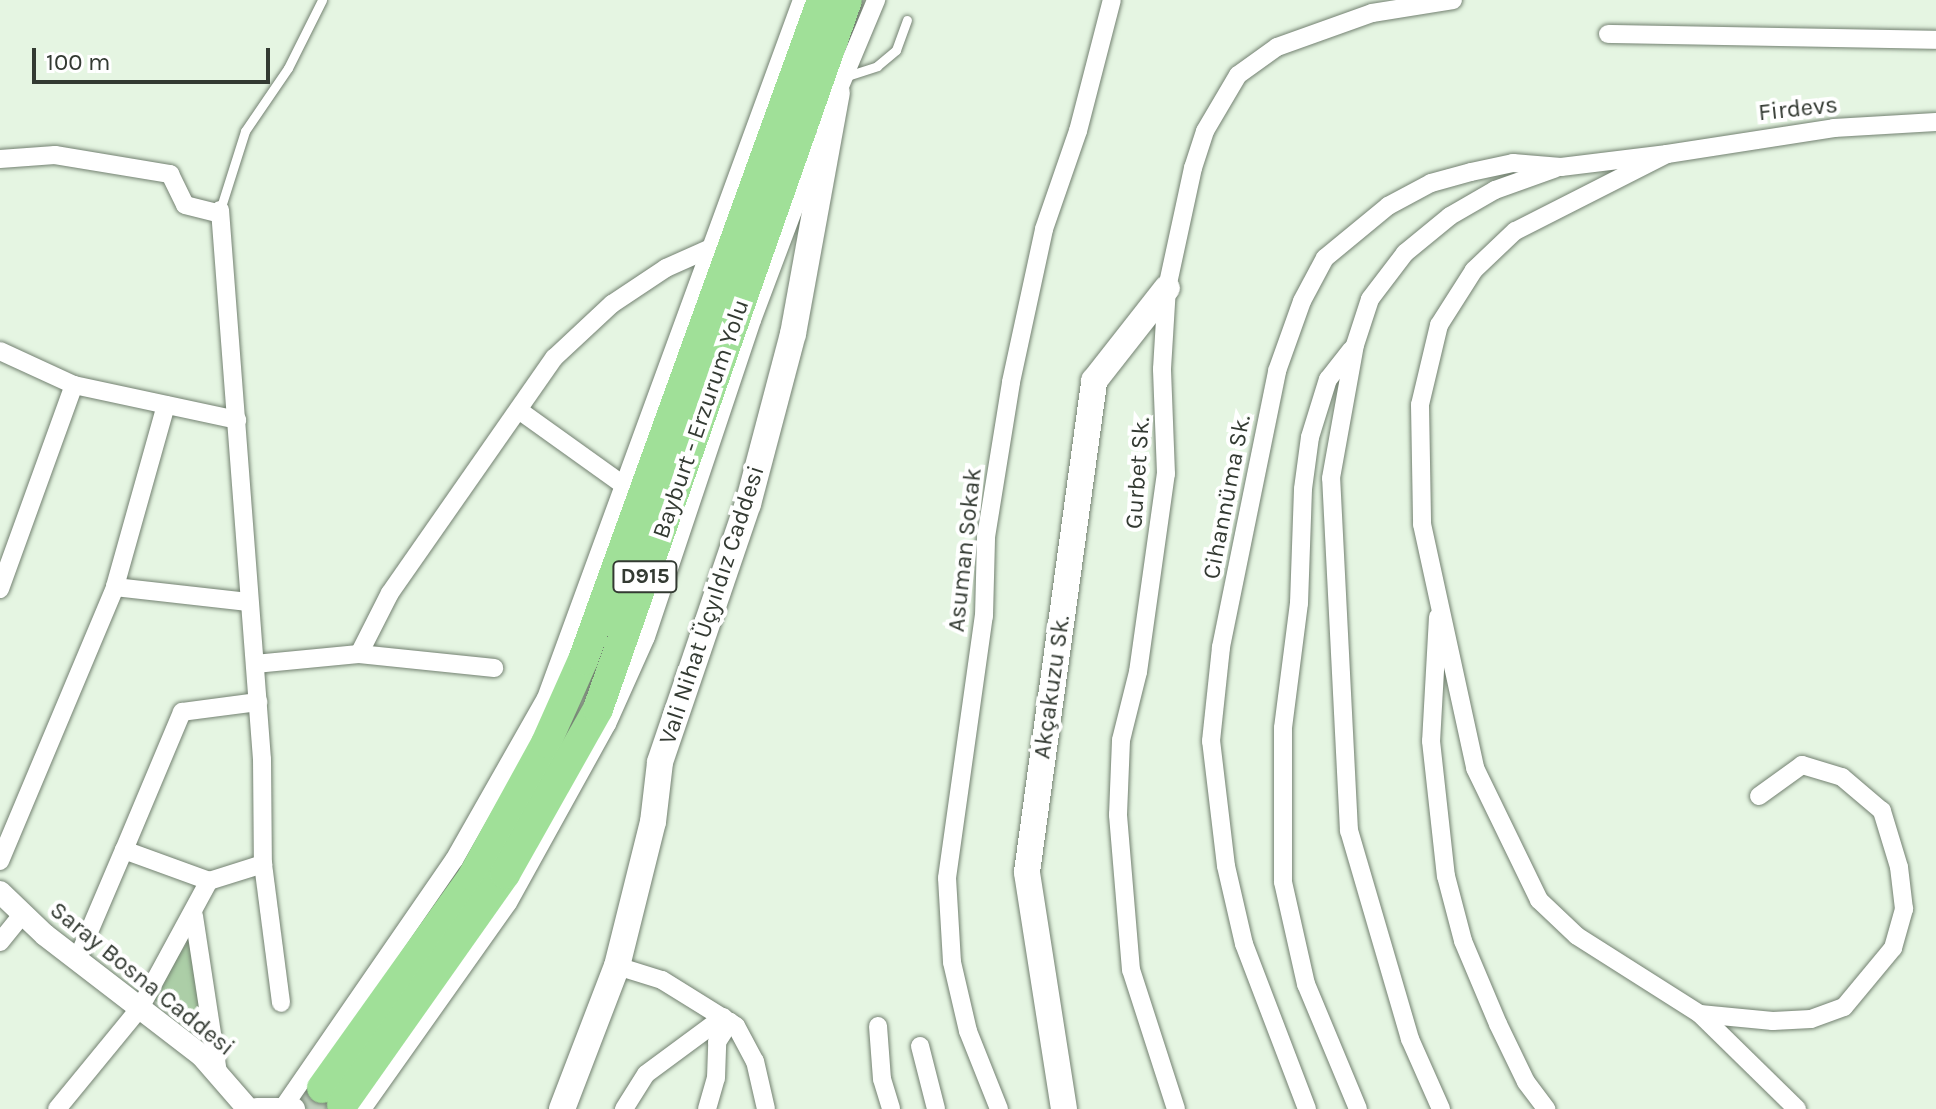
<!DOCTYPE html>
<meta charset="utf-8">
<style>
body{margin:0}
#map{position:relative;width:1936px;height:1109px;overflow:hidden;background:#e5f5e2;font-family:Karla,sans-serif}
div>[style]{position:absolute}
.green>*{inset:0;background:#accea7}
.trunk-tunnel>*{height:30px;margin-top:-15px;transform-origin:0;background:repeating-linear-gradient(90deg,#c1d0bf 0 30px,transparent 0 45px)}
.roads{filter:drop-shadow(0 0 2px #738171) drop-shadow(0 0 2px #738171)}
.service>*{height:9px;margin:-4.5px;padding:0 4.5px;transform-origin:4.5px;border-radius:4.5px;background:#fff}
.minor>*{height:18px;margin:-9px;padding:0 9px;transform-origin:9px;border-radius:9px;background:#fff}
.tertiary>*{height:22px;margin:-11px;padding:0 11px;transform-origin:11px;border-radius:11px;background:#fff}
.secondary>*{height:26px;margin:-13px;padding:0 13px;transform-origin:13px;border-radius:13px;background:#fff}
.trunk>*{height:30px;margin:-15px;padding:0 15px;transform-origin:15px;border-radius:15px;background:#a0e098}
span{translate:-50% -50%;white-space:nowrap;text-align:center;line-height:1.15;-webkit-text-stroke:8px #fff;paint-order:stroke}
.shield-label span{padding:2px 6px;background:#fff;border:2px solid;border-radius:6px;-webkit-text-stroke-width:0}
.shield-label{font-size:22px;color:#333a32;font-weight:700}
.street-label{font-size:24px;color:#333a32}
.scale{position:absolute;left:32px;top:48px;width:238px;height:36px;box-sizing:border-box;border:4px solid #333a32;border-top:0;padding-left:10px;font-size:24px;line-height:28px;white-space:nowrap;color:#333a32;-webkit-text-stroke:6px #fff;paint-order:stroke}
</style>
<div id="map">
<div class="green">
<div style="clip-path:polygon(189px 940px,204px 1036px,150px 997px)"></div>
</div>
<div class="trunk-tunnel">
<div style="left:307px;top:1109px;width:26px;rotate:-54deg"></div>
</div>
<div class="roads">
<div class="service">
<div style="left:844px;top:77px;width:35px;rotate:-18deg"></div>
<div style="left:877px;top:66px;width:25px;rotate:-40deg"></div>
<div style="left:896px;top:50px;width:32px;rotate:-70deg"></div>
<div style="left:220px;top:210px;width:83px;rotate:-72.4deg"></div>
<div style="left:245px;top:131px;width:76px;rotate:-55.7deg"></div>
<div style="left:288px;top:68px;width:76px;rotate:-63.4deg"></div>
</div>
<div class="minor">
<div style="left:1608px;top:34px;width:328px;rotate:1deg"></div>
<div style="left:833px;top:103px;width:112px;rotate:-67.3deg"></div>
<div style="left:1667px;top:154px;width:170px;rotate:153.1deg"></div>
<div style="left:1515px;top:231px;width:57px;rotate:136.4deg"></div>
<div style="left:1474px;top:270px;width:65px;rotate:122.5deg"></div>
<div style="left:1439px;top:325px;width:82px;rotate:103.4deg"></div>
<div style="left:1420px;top:405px;width:119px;rotate:89deg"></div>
<div style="left:1422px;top:524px;width:250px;rotate:77.7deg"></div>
<div style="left:1475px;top:768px;width:147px;rotate:64.1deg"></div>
<div style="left:1539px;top:900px;width:52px;rotate:43.5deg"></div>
<div style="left:1577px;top:936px;width:146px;rotate:32.4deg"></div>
<div style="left:1700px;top:1014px;width:73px;rotate:5.5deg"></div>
<div style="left:1773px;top:1021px;width:38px;rotate:-3deg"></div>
<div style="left:1811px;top:1019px;width:35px;rotate:-20deg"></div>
<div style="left:1844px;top:1007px;width:77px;rotate:-50.3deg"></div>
<div style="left:1893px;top:948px;width:41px;rotate:-74.2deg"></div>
<div style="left:1904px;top:909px;width:42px;rotate:-96.8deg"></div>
<div style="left:1899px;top:867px;width:59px;rotate:-106.9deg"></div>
<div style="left:1882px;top:811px;width:52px;rotate:-139.6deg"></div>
<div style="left:1842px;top:777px;width:42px;rotate:-163.3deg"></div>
<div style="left:1802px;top:765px;width:53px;rotate:144.2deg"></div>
<div style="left:0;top:159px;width:55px;rotate:-4.2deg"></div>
<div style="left:55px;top:155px;width:117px;rotate:9.4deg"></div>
<div style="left:170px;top:174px;width:34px;rotate:64deg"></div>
<div style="left:185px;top:205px;width:36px;rotate:14deg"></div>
<div style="left:220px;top:210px;width:551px;rotate:85.63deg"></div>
<div style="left:262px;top:759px;width:105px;rotate:89.5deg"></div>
<div style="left:263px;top:864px;width:140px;rotate:82.6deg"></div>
<div style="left:1351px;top:350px;width:37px;rotate:128deg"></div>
<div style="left:1328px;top:379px;width:61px;rotate:107.2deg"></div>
<div style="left:1310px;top:437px;width:52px;rotate:97.7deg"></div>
<div style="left:1303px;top:489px;width:114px;rotate:92deg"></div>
<div style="left:1299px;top:603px;width:126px;rotate:97.3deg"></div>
<div style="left:1283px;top:728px;width:154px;rotate:90deg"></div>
<div style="left:1283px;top:882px;width:105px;rotate:77.3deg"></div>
<div style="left:1306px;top:984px;width:135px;rotate:67.4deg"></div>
<div style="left:0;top:351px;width:81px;rotate:24.7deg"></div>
<div style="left:166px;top:405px;width:189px;rotate:105.7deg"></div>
<div style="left:115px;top:587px;width:134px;rotate:6.4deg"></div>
<div style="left:520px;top:411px;width:125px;rotate:35.6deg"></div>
<div style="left:0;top:589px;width:217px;rotate:-70.1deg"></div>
<div style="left:74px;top:385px;width:167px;rotate:12.1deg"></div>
<div style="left:1438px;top:617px;width:124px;rotate:93.2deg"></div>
<div style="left:1431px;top:741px;width:136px;rotate:83.7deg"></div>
<div style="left:1446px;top:876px;width:67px;rotate:75.3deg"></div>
<div style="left:1463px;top:941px;width:90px;rotate:67.1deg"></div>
<div style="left:1498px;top:1024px;width:64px;rotate:64.2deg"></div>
<div style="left:1526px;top:1082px;width:34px;rotate:53deg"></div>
<div style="left:359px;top:654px;width:68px;rotate:-63.1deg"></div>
<div style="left:390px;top:593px;width:287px;rotate:-55.1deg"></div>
<div style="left:554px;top:358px;width:79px;rotate:-43deg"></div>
<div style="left:612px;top:304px;width:65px;rotate:-33.7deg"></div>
<div style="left:666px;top:268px;width:51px;rotate:-24.1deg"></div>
<div style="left:255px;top:664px;width:104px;rotate:-5.5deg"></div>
<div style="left:359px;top:654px;width:136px;rotate:5.9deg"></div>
<div style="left:124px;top:850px;width:150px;rotate:-67.2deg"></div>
<div style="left:182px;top:712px;width:77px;rotate:-7.5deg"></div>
<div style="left:0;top:861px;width:297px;rotate:-67.2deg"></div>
<div style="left:194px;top:916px;width:158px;rotate:81.3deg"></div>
<div style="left:0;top:942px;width:36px;rotate:-51deg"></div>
<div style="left:77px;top:960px;width:120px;rotate:-66.9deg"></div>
<div style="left:124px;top:850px;width:90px;rotate:20deg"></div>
<div style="left:617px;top:966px;width:47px;rotate:17.3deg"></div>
<div style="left:662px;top:980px;width:87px;rotate:31.9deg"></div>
<div style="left:736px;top:1026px;width:40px;rotate:62deg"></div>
<div style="left:755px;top:1061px;width:49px;rotate:77.1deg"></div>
<div style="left:1700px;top:1014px;width:136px;rotate:44.4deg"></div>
<div style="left:878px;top:1026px;width:53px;rotate:85.7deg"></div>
<div style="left:882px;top:1079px;width:31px;rotate:73deg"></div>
<div style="left:920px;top:1046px;width:65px;rotate:75.7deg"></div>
<div style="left:57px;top:1109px;width:131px;rotate:-50.6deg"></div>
<div style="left:140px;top:1008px;width:145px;rotate:-61.5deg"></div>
<div style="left:209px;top:881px;width:57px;rotate:-17.5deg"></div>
<div style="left:282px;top:1109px;width:303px;rotate:-55.4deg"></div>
<div style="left:454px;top:860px;width:186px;rotate:-60.4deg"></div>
<div style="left:546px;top:698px;width:743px;rotate:-69.86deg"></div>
<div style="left:362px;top:1109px;width:252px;rotate:-54.7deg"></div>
<div style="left:508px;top:903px;width:205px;rotate:-61.1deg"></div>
<div style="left:607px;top:724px;width:95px;rotate:-65.9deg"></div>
<div style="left:646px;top:637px;width:334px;rotate:-71.5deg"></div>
<div style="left:752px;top:320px;width:190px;rotate:-69.4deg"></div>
<div style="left:624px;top:1109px;width:41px;rotate:-57.8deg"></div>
<div style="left:646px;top:1074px;width:96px;rotate:-36.5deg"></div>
<div style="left:707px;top:1109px;width:32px;rotate:-74deg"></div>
<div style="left:716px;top:1078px;width:36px;rotate:-88deg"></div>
<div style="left:717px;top:1042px;width:24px;rotate:-57deg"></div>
<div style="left:999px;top:1109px;width:84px;rotate:-111.7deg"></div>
<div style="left:968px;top:1031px;width:71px;rotate:-103.1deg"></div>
<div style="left:952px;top:962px;width:84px;rotate:-93.4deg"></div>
<div style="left:947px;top:878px;width:265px;rotate:-82deg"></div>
<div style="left:984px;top:616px;width:79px;rotate:-88.5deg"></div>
<div style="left:986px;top:537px;width:157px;rotate:-80.8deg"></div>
<div style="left:1011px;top:382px;width:157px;rotate:-77.8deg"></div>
<div style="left:1044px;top:229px;width:104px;rotate:-70.9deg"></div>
<div style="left:1078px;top:131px;width:135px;rotate:-75.5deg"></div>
<div style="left:1176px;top:1109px;width:146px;rotate:-107.9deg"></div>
<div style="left:1131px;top:970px;width:156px;rotate:-94.8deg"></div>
<div style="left:1118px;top:815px;width:75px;rotate:-87.7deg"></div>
<div style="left:1121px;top:740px;width:70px;rotate:-76deg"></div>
<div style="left:1138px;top:672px;width:200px;rotate:-82deg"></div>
<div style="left:1166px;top:474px;width:105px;rotate:-92.2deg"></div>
<div style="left:1162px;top:369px;width:81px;rotate:-86.5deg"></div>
<div style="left:1167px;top:288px;width:123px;rotate:-77.8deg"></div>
<div style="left:1193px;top:168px;width:39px;rotate:-72deg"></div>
<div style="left:1205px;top:131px;width:65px;rotate:-59.5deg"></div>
<div style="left:1238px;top:75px;width:48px;rotate:-35.7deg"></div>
<div style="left:1277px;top:47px;width:101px;rotate:-19.7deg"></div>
<div style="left:1372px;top:13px;width:82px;rotate:-9.1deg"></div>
<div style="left:1307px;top:1109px;width:177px;rotate:-110.9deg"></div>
<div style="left:1244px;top:944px;width:80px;rotate:-103deg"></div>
<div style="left:1226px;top:866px;width:126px;rotate:-96.8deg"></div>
<div style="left:1211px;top:741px;width:95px;rotate:-83.9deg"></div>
<div style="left:1221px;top:647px;width:282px;rotate:-78.5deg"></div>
<div style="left:1277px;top:371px;width:74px;rotate:-70.3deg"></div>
<div style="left:1302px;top:301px;width:49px;rotate:-61.9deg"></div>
<div style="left:1325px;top:258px;width:82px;rotate:-39.5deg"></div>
<div style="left:1388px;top:206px;width:49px;rotate:-28.1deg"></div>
<div style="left:1431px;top:183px;width:41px;rotate:-15.4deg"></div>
<div style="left:1471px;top:172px;width:43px;rotate:-12.1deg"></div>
<div style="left:1513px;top:163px;width:48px;rotate:4.8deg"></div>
<div style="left:1561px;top:167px;width:107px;rotate:-7deg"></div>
<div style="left:1667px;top:154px;width:169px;rotate:-8.8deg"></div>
<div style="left:1834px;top:128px;width:102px;rotate:-3.4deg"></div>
<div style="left:1441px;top:1109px;width:77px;rotate:-113.9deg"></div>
<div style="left:1410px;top:1039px;width:217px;rotate:-106.3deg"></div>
<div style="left:1349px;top:831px;width:353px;rotate:-92.9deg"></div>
<div style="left:1331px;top:478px;width:135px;rotate:-79.8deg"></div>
<div style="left:1355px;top:345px;width:48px;rotate:-71.9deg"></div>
<div style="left:1370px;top:299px;width:58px;rotate:-52.7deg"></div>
<div style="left:1405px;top:253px;width:58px;rotate:-39.4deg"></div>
<div style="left:1450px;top:216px;width:52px;rotate:-30deg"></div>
<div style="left:1495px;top:190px;width:63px;rotate:-19.6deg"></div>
</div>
<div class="tertiary">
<div style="left:0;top:892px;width:62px;rotate:43.7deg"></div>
<div style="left:45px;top:935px;width:198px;rotate:37.6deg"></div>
<div style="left:202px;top:1056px;width:70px;rotate:49deg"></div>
<div style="left:257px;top:1109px;width:37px"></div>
</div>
<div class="secondary">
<div style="left:562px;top:1109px;width:153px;rotate:-69deg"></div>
<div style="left:617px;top:966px;width:148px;rotate:-76deg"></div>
<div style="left:653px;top:822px;width:60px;rotate:-83.3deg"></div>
<div style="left:660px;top:762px;width:273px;rotate:-71.2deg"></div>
<div style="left:748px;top:504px;width:176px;rotate:-75.2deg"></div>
<div style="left:793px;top:334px;width:245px;rotate:-79.7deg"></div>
<div style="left:1064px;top:1109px;width:240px;rotate:-98.9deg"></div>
<div style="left:1027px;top:872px;width:496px;rotate:-82.2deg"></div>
<div style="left:1094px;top:381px;width:118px;rotate:-51.9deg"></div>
</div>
<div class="trunk">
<div style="left:322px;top:1088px;width:260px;rotate:-54.5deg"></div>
<div style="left:473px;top:876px;width:152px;rotate:-61.2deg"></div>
<div style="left:546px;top:743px;width:91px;rotate:-66deg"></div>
<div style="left:583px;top:660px;width:702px;rotate:-70.09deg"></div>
<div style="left:342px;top:1105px;width:283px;rotate:-54.8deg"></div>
<div style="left:505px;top:874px;width:189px;rotate:-60.6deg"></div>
<div style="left:598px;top:709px;width:751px;rotate:-70.65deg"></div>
</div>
</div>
<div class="shield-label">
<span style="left:645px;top:577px">D915</span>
</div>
<div class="street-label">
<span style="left:1798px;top:109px;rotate:-6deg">Firdevs</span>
<span style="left:701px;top:419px;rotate:-71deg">Bayburt - Erzurum Yolu</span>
<span style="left:1138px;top:473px;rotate:-86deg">Gurbet Sk.</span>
<span style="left:1227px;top:497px;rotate:-79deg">Cihannüma Sk.</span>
<span style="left:965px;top:550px;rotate:-84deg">Asuman Sokak</span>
<span style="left:712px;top:605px;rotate:-72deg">Vali Nihat Üçyıldız Caddesi</span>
<span style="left:1052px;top:687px;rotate:-82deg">Akçakuzu Sk.</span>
<span style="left:142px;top:979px;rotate:39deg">Saray Bosna Caddesi</span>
</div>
<div class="scale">100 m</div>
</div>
